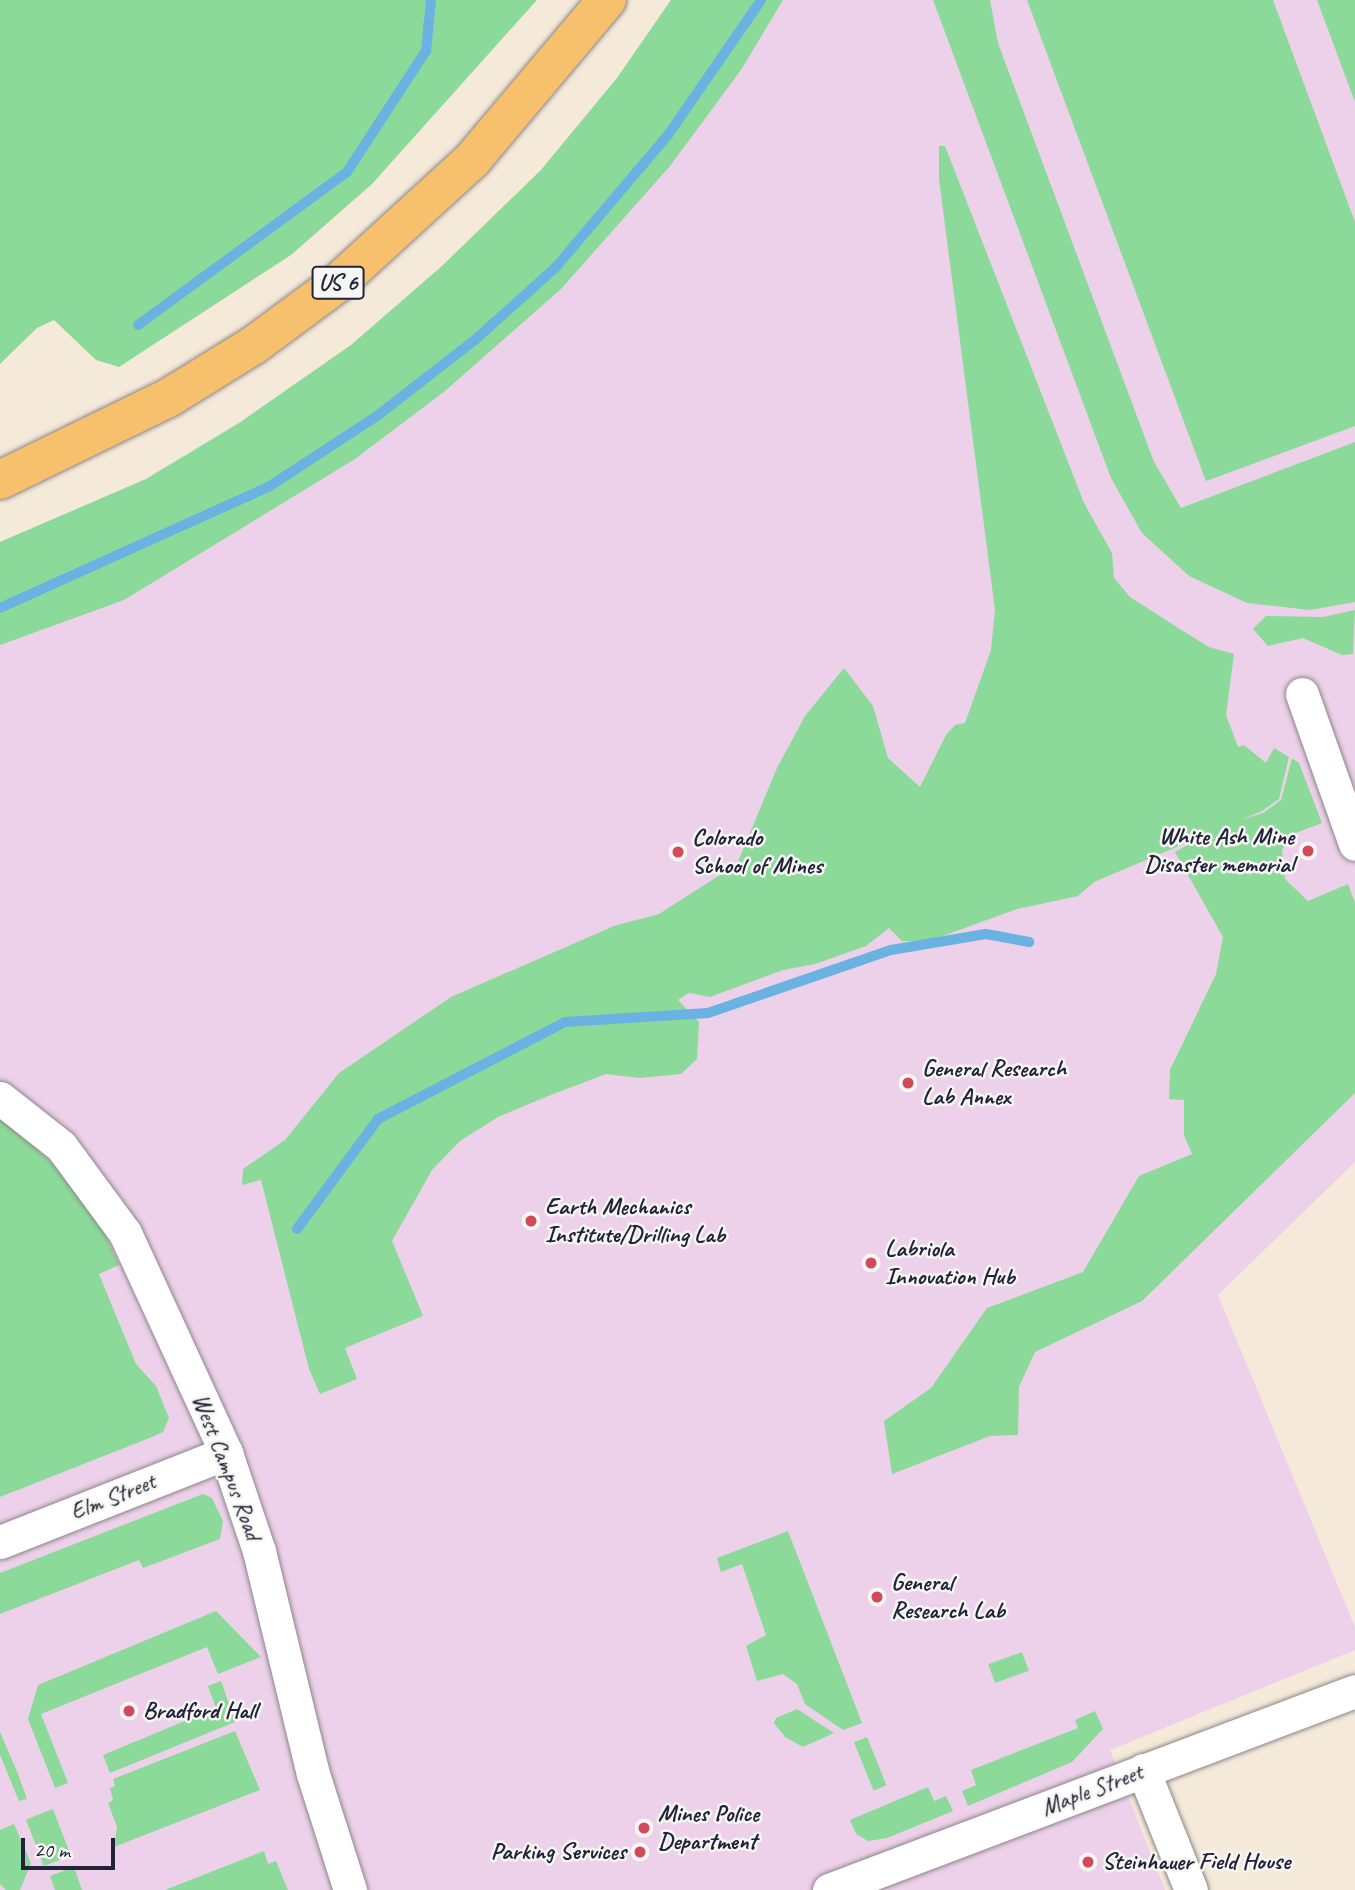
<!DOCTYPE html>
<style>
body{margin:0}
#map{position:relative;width:1355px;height:1890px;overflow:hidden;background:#f5ead9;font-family:Caveat,sans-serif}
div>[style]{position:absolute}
.built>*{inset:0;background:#edd0e9}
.green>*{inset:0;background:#8cda99;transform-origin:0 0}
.stream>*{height:10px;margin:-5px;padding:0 5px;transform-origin:5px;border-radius:5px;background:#6ab2e1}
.roads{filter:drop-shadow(0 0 2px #8c868a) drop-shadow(0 0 2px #8c868a)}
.street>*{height:33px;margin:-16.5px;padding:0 16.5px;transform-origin:16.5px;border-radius:16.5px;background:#fff}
.highway>*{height:38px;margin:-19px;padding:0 19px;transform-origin:19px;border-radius:19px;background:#f7c06c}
.dots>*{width:19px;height:19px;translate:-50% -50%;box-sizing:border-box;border:4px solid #f6f6f2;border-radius:50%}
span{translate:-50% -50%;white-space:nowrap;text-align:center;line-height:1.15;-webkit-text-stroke:5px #f6f6f2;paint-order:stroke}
.shield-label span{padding:2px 5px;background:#f6f6f2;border:2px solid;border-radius:5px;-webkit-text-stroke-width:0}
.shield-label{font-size:23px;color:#22223b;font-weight:700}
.poi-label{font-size:24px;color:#22223b;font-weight:700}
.right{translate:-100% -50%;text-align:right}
.left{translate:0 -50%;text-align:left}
.street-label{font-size:24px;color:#22223b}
.scale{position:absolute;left:21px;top:1838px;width:94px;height:32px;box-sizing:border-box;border:4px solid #22223b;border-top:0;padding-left:9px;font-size:21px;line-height:24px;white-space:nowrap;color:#22223b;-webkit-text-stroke:5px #f6f6f2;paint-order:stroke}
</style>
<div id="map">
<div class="built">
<div style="clip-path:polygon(671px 0,1355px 0,1355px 1162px,1218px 1295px,1355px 1627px,1355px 1650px,1110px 1750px,1165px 1890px,0 1890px,0 542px,146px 479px,239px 423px,351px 345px,442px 266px,541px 170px,617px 78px)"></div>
</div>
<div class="green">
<div style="clip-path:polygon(0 0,537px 0,372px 184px,291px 255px,119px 367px,96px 360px,54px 320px,37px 328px,0 364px)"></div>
<div style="clip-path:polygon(671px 0,783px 0,741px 70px,670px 166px,561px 289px,445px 391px,355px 459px,124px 600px,0 645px,0 542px,146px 479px,239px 423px,351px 345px,442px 266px,541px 170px,617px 78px)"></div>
<div style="clip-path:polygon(933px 0,990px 0,998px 43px,1154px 462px,1181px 508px,1355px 442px,1355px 602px,1310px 610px,1247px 603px,1189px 576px,1142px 533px,1111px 478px)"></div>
<div style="clip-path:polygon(1027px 0,1273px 0,1355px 222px,1355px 426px,1206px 481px)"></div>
<div style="clip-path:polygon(1317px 0,1355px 0,1355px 102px)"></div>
<div style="clip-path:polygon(939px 146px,945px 146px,1084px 503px,1112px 553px,1114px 578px,1130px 597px,1183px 631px,1209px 647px,1234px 654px,1226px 715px,1238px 747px,1244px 745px,1266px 763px,1274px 748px,1289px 757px,1279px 799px,1262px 811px,1094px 882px,1078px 896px,1017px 909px,929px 941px,902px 941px,889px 928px,866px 946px,815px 964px,783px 970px,710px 997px,689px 993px,678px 1000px,699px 1022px,697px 1059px,681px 1074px,639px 1078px,606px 1074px,548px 1096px,498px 1117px,460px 1141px,432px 1170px,392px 1241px,423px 1316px,345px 1348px,357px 1379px,320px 1394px,309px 1369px,261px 1180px,242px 1185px,243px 1169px,285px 1140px,339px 1073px,451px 997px,614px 926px,659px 914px,737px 864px,777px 768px,805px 716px,844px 668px,873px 706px,888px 758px,920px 787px,946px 735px,955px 725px,965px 723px,991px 650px,995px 610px,939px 179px)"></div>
<div style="clip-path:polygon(1355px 610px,1353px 654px,1342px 655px,1303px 638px,1268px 646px,1253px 629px,1266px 616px,1323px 617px)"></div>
<div style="clip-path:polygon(1292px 758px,1299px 763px,1322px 823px,1296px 833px,1282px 850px,1285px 879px,1308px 901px,1348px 884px,1355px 903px,1355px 1093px,1142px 1301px,1035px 1352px,1019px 1387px,1018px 1435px,990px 1436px,892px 1474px,884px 1421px,931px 1388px,987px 1308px,1083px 1272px,1139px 1176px,1192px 1154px,1184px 1135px,1184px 1100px,1169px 1099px,1170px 1070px,1216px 974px,1223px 937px,1175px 852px,1224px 825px,1263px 813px,1281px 800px)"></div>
<div style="clip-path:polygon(0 1115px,68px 1178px,102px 1227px,119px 1265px,99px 1274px,136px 1364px,156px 1386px,169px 1418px,163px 1432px,152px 1437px,0 1497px)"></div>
<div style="clip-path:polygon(203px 1494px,212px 1498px,223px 1521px,220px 1539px,143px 1568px,139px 1560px,0 1614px,0 1573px)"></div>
<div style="clip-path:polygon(788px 1531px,862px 1723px,843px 1730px,805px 1704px,797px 1684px,783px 1674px,757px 1681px,746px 1646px,766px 1635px,742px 1564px,721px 1572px,717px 1558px)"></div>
<div style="clip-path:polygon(216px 1611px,261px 1657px,218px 1674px,207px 1647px,41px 1714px,68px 1783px,55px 1788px,28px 1719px,38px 1685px)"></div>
<div style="left:1022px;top:1652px;width:20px;height:36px;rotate:70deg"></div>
<div style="clip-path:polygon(221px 1681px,235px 1722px,110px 1773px,103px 1755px,216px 1708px,208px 1686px)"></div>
<div style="clip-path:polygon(797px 1709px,834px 1733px,803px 1747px,785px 1737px,774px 1723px,776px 1718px)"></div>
<div style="clip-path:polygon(1095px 1711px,1103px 1729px,1072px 1762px,968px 1806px,962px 1791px,976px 1785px,971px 1770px,1078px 1728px,1075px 1720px)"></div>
<div style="clip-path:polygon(235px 1731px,260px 1790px,114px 1847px,117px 1827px,108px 1803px,113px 1800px,110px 1788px,115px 1786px,113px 1779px)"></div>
<div style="clip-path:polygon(0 1732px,18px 1774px,27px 1799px,19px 1801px,0 1755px)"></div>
<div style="left:867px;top:1737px;width:52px;height:14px;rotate:68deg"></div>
<div style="clip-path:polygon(928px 1787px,934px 1801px,946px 1796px,953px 1811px,887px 1838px,868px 1841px,856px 1834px,850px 1820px)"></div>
<div style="left:53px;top:1809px;width:50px;height:29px;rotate:69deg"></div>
<div style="clip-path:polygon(14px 1824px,31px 1863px,20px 1890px,6px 1890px,0 1884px,0 1830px)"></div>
<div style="clip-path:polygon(264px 1851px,268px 1864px,276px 1861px,288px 1890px,165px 1890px)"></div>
<div style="clip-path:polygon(74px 1867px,82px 1890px,55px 1890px,50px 1876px)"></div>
</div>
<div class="stream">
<div style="left:138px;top:325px;width:259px;rotate:-36.2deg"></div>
<div style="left:347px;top:172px;width:145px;rotate:-56.9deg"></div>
<div style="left:426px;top:51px;width:51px;rotate:-84.4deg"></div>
<div style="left:0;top:608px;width:296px;rotate:-24.3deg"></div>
<div style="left:270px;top:486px;width:128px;rotate:-33.2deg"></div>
<div style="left:377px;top:416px;width:125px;rotate:-37.9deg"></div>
<div style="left:476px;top:339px;width:108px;rotate:-42deg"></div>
<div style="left:556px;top:267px;width:173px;rotate:-49.7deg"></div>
<div style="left:668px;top:135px;width:164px;rotate:-55.4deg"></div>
<div style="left:297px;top:1229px;width:137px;rotate:-53.6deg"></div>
<div style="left:378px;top:1119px;width:211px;rotate:-27.4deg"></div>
<div style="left:565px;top:1022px;width:143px;rotate:-3.6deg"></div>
<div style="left:708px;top:1013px;width:194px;rotate:-19deg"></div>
<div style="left:891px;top:950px;width:96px;rotate:-9.6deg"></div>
<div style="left:986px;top:934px;width:44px;rotate:10.5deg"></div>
</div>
<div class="roads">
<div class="street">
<div style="left:1302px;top:694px;width:159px;rotate:70.5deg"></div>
<div style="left:0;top:1098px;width:78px;rotate:38.2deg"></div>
<div style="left:61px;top:1146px;width:108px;rotate:53.7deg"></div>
<div style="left:125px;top:1233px;width:242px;rotate:65.3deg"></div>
<div style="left:226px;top:1453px;width:103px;rotate:71.4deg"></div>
<div style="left:259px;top:1551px;width:229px;rotate:76.4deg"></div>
<div style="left:313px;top:1774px;width:122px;rotate:72.3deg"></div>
<div style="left:0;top:1542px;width:243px;rotate:-21.5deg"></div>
<div style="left:1143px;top:1770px;width:129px;rotate:68.2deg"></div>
<div style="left:829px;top:1890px;width:562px;rotate:-20.72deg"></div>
</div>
<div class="highway">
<div style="left:0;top:480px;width:189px;rotate:-26deg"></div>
<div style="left:170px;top:397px;width:99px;rotate:-31.8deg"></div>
<div style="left:254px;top:345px;width:106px;rotate:-36.5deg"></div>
<div style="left:339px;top:282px;width:182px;rotate:-42.5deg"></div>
<div style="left:473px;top:159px;width:208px;rotate:-49.9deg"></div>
</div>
</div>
<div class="dots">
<div style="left:1308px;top:851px;background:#d1495b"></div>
<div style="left:678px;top:852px;background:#d1495b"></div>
<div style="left:908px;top:1083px;background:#d1495b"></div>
<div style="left:531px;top:1221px;background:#d1495b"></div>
<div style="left:871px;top:1263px;background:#d1495b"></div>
<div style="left:877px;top:1597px;background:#d1495b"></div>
<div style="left:129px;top:1711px;background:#d1495b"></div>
<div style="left:644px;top:1828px;background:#d1495b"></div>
<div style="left:640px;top:1852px;background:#d1495b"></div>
<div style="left:1088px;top:1862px;background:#d1495b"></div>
</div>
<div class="shield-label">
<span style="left:338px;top:283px">US 6</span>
</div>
<div class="poi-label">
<span class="right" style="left:1294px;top:851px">White Ash Mine<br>Disaster memorial</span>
<span class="left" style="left:692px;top:852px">Colorado<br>School of Mines</span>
<span class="left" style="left:922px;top:1083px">General Research<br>Lab Annex</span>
<span class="left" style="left:545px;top:1221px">Earth Mechanics<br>Institute/Drilling Lab</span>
<span class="left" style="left:885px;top:1263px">Labriola<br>Innovation Hub</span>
<span class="left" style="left:891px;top:1597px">General<br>Research Lab</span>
<span class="left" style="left:143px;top:1711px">Bradford Hall</span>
<span class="left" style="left:658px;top:1828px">Mines Police<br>Department</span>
<span class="right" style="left:626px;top:1852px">Parking Services</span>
<span class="left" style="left:1102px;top:1862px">Steinhauer Field House</span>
</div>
<div class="street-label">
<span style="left:227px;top:1467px;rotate:69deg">West Campus Road</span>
<span style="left:113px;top:1497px;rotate:-22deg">Elm Street</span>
<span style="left:1092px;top:1790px;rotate:-21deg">Maple Street</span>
</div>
<div class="scale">20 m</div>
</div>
